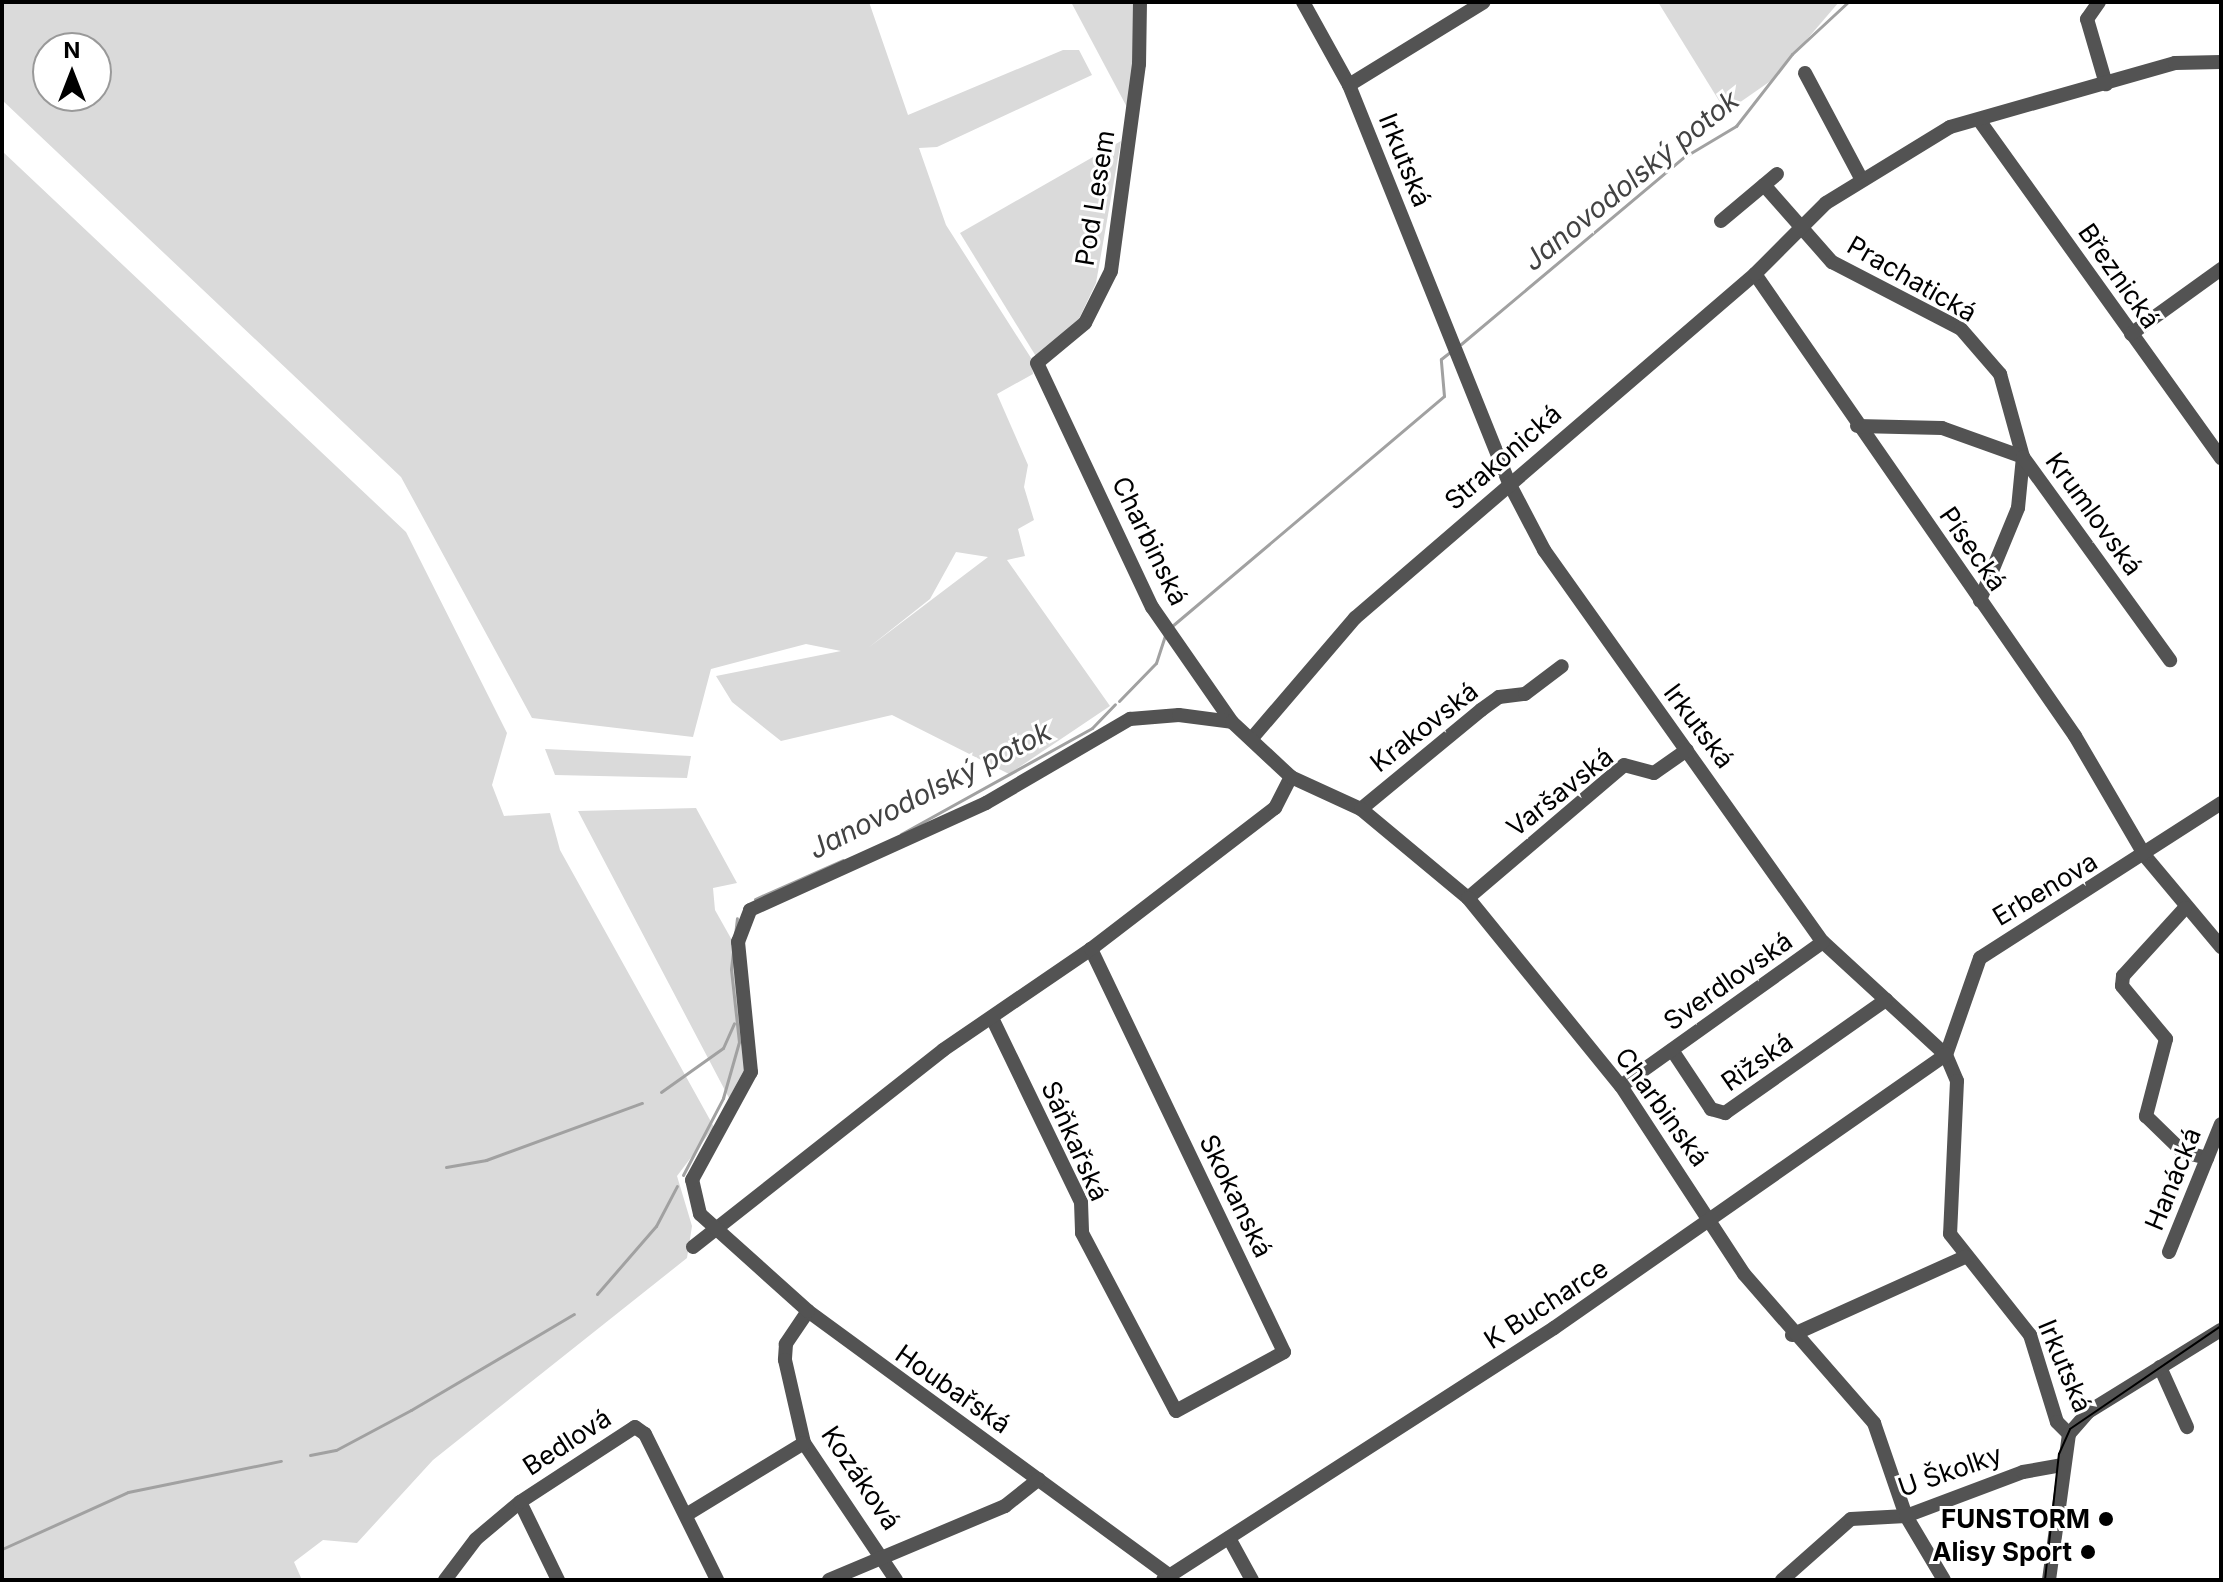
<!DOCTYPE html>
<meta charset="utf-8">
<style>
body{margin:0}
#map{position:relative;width:2223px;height:1582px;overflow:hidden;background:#fff;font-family:Inter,sans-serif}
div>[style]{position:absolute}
.green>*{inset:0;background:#dadada}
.stream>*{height:3px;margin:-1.5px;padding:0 1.5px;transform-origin:1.5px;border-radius:1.5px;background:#a1a1a1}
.minor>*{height:14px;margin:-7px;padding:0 7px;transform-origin:7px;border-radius:7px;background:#535353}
.tram>*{height:2px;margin:-1px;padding:0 1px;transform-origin:1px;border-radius:1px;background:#000}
.dots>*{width:22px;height:22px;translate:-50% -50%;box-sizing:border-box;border:4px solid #fff;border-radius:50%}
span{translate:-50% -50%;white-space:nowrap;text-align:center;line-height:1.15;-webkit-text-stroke:6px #fff;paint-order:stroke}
.street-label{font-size:26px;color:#000}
.poi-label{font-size:26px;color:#000;font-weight:700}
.right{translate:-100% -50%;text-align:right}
.water-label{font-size:28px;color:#424242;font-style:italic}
.frame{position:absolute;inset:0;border:4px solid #000;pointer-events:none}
.north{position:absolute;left:32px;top:32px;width:80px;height:80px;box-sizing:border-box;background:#fff;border:2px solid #999;border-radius:50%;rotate:0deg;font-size:22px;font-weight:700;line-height:32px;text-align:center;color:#000}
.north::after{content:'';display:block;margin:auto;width:28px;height:36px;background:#000;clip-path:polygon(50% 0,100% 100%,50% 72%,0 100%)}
</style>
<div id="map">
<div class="green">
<div style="clip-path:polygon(evenodd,2px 2px,869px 2px,908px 115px,1063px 50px,1079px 50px,1092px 75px,937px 147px,919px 148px,946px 225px,1031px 358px,1033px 374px,997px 394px,1028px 465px,1024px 487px,1034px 520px,1018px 529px,1025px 556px,1007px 560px,1110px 706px,1009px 774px,892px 715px,781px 741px,732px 702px,716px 676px,841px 651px,806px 644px,711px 669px,693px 737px,532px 718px,401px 477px,2px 100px,2px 2px,48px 48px,96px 48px,96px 96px,48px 96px,48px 48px,2px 2px,956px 552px,988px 557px,868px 648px,930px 599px,956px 552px)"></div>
<div style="clip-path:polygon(1071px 2px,1135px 2px,1137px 59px,1129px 111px)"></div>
<div style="clip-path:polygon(1658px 2px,1839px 2px,1772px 80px,1726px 112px)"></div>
<div style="clip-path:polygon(1121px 141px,1096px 283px,1076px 325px,1037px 358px,960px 233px)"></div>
<div style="clip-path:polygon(2px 151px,406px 532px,507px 733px,492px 785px,504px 816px,550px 813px,560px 850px,714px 1127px,677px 1176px,692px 1226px,687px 1258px,433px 1460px,357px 1543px,323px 1540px,294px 1562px,302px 1580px,2px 1580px)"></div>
<div style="clip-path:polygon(545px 749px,691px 756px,687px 778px,555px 775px)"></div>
<div style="clip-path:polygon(696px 808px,737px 883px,713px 888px,715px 910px,733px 942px,747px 1064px,729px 1098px,578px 811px)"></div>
</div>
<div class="stream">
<div style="left:1461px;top:344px;width:291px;rotate:-40deg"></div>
<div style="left:1684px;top:157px;width:61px;rotate:-30.8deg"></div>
<div style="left:1736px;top:126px;width:91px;rotate:-52.1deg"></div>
<div style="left:1792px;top:54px;width:76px;rotate:-42.9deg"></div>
<div style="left:1172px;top:626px;width:356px;rotate:-40.2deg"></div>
<div style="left:1444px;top:396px;width:37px;rotate:-95deg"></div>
<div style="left:1441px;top:359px;width:11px;rotate:-38deg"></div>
<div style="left:1119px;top:701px;width:53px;rotate:-45.8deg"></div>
<div style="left:1156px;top:663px;width:29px;rotate:-72deg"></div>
<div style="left:901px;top:834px;width:218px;rotate:-29deg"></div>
<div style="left:1092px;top:728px;width:33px;rotate:-46deg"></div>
<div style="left:755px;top:899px;width:96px;rotate:-23.9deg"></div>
<div style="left:661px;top:1092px;width:76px;rotate:-35.4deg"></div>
<div style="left:723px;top:1048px;width:27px;rotate:-66deg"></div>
<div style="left:446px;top:1167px;width:41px;rotate:-9.9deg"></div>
<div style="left:486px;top:1160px;width:166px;rotate:-20.1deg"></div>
<div style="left:683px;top:1175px;width:87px;rotate:-62.5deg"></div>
<div style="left:723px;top:1098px;width:58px;rotate:-74.1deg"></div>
<div style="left:739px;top:1042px;width:73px;rotate:-96.3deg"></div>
<div style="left:731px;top:969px;width:51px;rotate:-83.3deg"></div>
<div style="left:597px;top:1294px;width:90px;rotate:-49.1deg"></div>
<div style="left:656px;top:1226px;width:45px;rotate:-62.3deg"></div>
<div style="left:310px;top:1455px;width:26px;rotate:-11deg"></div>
<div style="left:336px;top:1450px;width:85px;rotate:-28.1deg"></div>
<div style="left:411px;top:1410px;width:189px;rotate:-30.5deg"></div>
<div style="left:2px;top:1549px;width:138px;rotate:-24.3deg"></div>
<div style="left:128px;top:1492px;width:156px;rotate:-11.5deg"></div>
</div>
<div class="minor">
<div style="left:1140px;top:2px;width:62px;rotate:90.9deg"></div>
<div style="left:1139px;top:64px;width:209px;rotate:97.7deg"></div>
<div style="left:1111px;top:271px;width:58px;rotate:116.6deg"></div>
<div style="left:1085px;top:323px;width:62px;rotate:140.2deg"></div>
<div style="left:1037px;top:363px;width:270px;rotate:64.8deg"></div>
<div style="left:1152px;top:607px;width:140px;rotate:55.2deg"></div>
<div style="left:1303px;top:2px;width:95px;rotate:61deg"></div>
<div style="left:1349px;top:85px;width:429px;rotate:68.1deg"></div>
<div style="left:1509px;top:483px;width:76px;rotate:62.4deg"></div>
<div style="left:1544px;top:550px;width:481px;rotate:54.6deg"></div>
<div style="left:1823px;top:942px;width:167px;rotate:42.6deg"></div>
<div style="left:1946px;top:1055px;width:28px;rotate:67deg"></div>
<div style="left:1957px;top:1081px;width:153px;rotate:92.6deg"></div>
<div style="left:1950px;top:1234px;width:129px;rotate:51.6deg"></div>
<div style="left:2030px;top:1335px;width:91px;rotate:72.8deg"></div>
<div style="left:2057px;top:1422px;width:17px;rotate:45deg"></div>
<div style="left:2099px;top:2px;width:21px;rotate:125deg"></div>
<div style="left:2087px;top:19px;width:68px;rotate:73.7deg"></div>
<div style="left:1805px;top:73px;width:121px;rotate:62deg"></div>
<div style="left:1349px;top:85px;width:158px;rotate:-31.6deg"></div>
<div style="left:1979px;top:120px;width:416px;rotate:54.4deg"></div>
<div style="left:1764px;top:185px;width:103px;rotate:48.6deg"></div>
<div style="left:1832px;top:262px;width:145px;rotate:27.4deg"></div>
<div style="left:1961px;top:329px;width:60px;rotate:49.1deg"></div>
<div style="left:2000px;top:374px;width:86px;rotate:74.5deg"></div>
<div style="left:2023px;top:457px;width:51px;rotate:95.6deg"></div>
<div style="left:2018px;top:508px;width:100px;rotate:112.4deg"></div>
<div style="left:1721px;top:221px;width:73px;rotate:-40deg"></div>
<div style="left:1755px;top:274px;width:562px;rotate:55.29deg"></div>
<div style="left:2075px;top:736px;width:139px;rotate:59.7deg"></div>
<div style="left:2145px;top:856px;width:119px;rotate:50.1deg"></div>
<div style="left:2131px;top:334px;width:111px;rotate:-35.8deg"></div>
<div style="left:1857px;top:426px;width:85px;rotate:1.3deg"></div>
<div style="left:1942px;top:428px;width:86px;rotate:19.7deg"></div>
<div style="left:2023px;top:457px;width:251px;rotate:54.1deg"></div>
<div style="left:1253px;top:737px;width:157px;rotate:-49.4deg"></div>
<div style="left:1355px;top:618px;width:528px;rotate:-40.7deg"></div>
<div style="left:1755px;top:274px;width:100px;rotate:-45deg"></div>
<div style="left:1826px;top:203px;width:145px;rotate:-31.5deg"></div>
<div style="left:1950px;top:127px;width:234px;rotate:-15.9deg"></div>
<div style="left:2175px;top:63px;width:46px;rotate:-1.2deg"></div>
<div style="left:1361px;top:809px;width:156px;rotate:-39.5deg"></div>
<div style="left:1481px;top:710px;width:22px;rotate:-36deg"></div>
<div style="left:1499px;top:697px;width:26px;rotate:-7deg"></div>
<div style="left:1525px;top:694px;width:46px;rotate:-37.1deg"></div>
<div style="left:1468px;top:898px;width:205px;rotate:-40.4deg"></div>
<div style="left:1624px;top:765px;width:31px;rotate:15deg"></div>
<div style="left:1654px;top:773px;width:40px;rotate:-34.9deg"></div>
<div style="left:2185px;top:908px;width:92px;rotate:132.4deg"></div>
<div style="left:2123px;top:976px;width:10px;rotate:96deg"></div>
<div style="left:2122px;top:986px;width:69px;rotate:50.3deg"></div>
<div style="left:2166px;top:1039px;width:80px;rotate:104.6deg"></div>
<div style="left:2146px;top:1116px;width:52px;rotate:44.2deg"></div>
<div style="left:2183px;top:1152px;width:25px;rotate:14deg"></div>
<div style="left:992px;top:1018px;width:204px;rotate:64.2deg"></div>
<div style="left:1081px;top:1202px;width:31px;rotate:88deg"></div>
<div style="left:1082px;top:1233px;width:201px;rotate:62.2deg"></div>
<div style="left:1176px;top:1411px;width:123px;rotate:-28.6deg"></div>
<div style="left:1284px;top:1352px;width:447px;rotate:-115.6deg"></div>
<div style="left:1672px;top:1050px;width:71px;rotate:56.5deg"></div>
<div style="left:1711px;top:1109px;width:15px;rotate:16deg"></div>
<div style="left:1725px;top:1113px;width:197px;rotate:-35.1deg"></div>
<div style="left:1946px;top:1055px;width:103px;rotate:-70.7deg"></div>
<div style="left:1980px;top:958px;width:287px;rotate:-32.7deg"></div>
<div style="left:1621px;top:1086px;width:248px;rotate:-35.5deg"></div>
<div style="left:693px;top:1247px;width:318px;rotate:-38.2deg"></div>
<div style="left:943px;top:1050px;width:179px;rotate:-34.3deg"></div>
<div style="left:1091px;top:949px;width:232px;rotate:-37.5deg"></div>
<div style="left:1275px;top:808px;width:35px;rotate:-63deg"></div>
<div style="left:2169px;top:1252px;width:138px;rotate:-67.9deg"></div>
<div style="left:808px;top:1311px;width:40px;rotate:124deg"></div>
<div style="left:786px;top:1344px;width:16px;rotate:94deg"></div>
<div style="left:785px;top:1360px;width:85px;rotate:77.1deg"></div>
<div style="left:804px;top:1443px;width:165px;rotate:56.1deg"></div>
<div style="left:1792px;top:1335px;width:190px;rotate:-24.3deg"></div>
<div style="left:2160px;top:1367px;width:66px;rotate:65.8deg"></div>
<div style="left:520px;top:1502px;width:87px;rotate:64deg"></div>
<div style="left:686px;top:1515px;width:138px;rotate:-31.4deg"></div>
<div style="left:1229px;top:1538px;width:48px;rotate:61.3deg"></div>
<div style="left:1170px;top:1576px;width:449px;rotate:-143.8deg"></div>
<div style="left:808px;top:1311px;width:145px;rotate:-138.1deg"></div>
<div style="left:700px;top:1214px;width:35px;rotate:-103deg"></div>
<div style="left:692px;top:1180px;width:123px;rotate:-61.4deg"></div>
<div style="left:751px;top:1072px;width:131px;rotate:-95.7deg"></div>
<div style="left:738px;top:942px;width:34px;rotate:-69deg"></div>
<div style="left:750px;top:910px;width:259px;rotate:-24.4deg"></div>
<div style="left:986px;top:803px;width:167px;rotate:-30.3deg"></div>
<div style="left:1130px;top:719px;width:49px;rotate:-4.7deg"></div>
<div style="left:1179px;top:715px;width:53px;rotate:7.5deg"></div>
<div style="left:1232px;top:722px;width:81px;rotate:43deg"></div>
<div style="left:1291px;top:777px;width:77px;rotate:24.6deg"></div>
<div style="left:1361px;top:809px;width:139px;rotate:39.8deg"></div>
<div style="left:1468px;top:898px;width:242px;rotate:50.9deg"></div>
<div style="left:1621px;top:1086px;width:225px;rotate:56.8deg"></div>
<div style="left:1744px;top:1274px;width:198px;rotate:48.9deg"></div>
<div style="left:1874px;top:1423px;width:98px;rotate:71deg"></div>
<div style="left:1906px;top:1516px;width:74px;rotate:59.3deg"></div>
<div style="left:445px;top:1580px;width:51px;rotate:-52.9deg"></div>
<div style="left:476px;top:1539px;width:57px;rotate:-40.1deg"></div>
<div style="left:520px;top:1502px;width:137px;rotate:-33.1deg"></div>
<div style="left:635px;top:1427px;width:12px;rotate:35deg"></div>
<div style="left:645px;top:1434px;width:163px;rotate:63.7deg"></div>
<div style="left:829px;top:1580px;width:191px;rotate:-22.8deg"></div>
<div style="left:1005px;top:1506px;width:43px;rotate:-38.5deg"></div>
<div style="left:1163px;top:1580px;width:465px;rotate:-32.8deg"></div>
<div style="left:1554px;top:1328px;width:478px;rotate:-34.9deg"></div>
<div style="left:1782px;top:1580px;width:92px;rotate:-41.5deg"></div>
<div style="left:1851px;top:1519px;width:55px;rotate:-3.1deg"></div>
<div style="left:1906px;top:1516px;width:125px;rotate:-20.6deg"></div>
<div style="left:2023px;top:1472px;width:39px;rotate:-10deg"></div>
<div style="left:2049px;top:1580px;width:147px;rotate:-82.2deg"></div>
<div style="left:2069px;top:1434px;width:29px;rotate:-49deg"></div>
<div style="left:2088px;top:1412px;width:156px;rotate:-31.7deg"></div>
</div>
<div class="tram">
<div style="left:2045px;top:1580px;width:127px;rotate:-83.7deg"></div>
<div style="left:2059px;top:1454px;width:27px;rotate:-66deg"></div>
<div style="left:2070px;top:1429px;width:183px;rotate:-34.3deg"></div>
</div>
<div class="dots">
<div style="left:2106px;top:1519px;background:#000"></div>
<div style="left:2088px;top:1552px;background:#000"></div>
</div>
<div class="street-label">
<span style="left:1405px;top:160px;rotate:68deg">Irkutská</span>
<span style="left:1095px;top:198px;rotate:-81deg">Pod Lesem</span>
<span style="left:2119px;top:276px;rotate:55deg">Březnická</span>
<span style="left:1912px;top:279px;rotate:30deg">Prachatická</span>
<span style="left:1503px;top:457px;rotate:-41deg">Strakonická</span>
<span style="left:2094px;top:514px;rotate:54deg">Krumlovská</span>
<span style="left:1150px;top:541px;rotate:64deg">Charbinská</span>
<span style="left:1973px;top:549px;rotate:55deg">Písecká</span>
<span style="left:1699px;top:726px;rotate:53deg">Irkutská</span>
<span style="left:1424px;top:727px;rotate:-38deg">Krakovská</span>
<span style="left:1560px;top:792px;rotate:-38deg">Varšavská</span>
<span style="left:2045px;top:889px;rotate:-31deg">Erbenova</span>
<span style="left:1728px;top:981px;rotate:-35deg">Sverdlovská</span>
<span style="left:1757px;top:1062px;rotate:-35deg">Rižská</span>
<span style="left:1662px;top:1107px;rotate:54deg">Charbinská</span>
<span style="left:1075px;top:1141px;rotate:66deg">Sáňkařská</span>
<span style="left:2173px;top:1179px;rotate:-68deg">Hanácká</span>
<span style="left:1236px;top:1196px;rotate:64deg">Skokanská</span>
<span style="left:1546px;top:1304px;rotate:-33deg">K Bucharce</span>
<span style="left:2065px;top:1366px;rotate:67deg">Irkutská</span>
<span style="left:953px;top:1389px;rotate:35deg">Houbařská</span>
<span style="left:567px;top:1442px;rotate:-33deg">Bedlová</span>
<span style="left:1950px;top:1471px;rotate:-19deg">U Školky</span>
<span style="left:861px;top:1478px;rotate:56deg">Kozáková</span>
</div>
<div class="poi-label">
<span class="right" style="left:2090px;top:1519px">FUNSTORM</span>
<span class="right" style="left:2072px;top:1552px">Alisy Sport</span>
</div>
<div class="water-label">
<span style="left:1631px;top:180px;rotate:-39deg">Janovodolský potok</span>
<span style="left:930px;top:790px;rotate:-27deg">Janovodolský potok</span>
</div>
<div class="frame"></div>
<div class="north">N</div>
</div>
